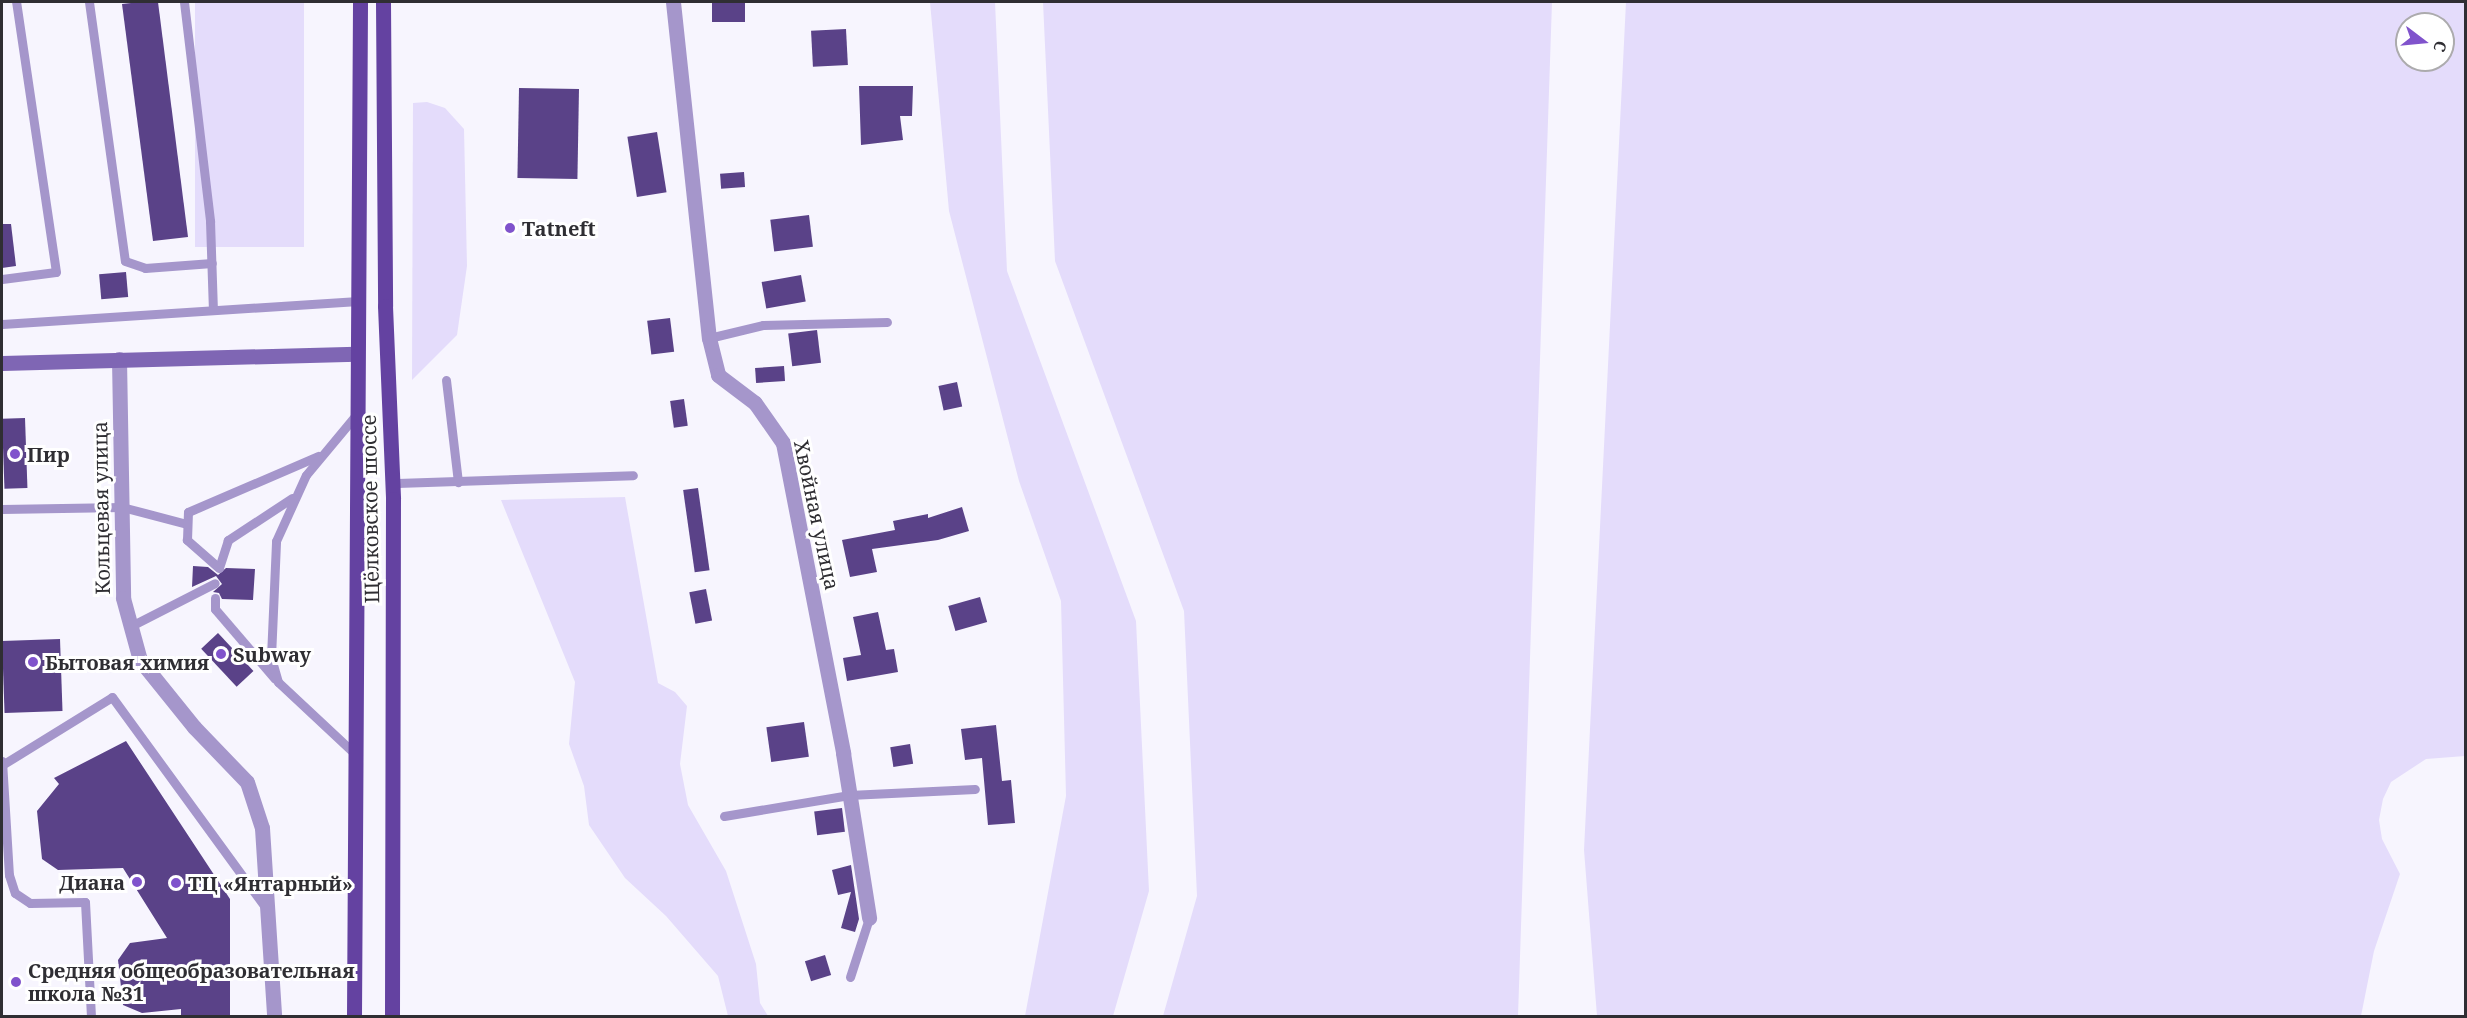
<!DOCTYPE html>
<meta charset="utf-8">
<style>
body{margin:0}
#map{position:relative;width:2467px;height:1018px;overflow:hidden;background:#f7f5fe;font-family:"Noto Serif",serif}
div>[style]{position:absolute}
.green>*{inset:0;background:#e4dcfb;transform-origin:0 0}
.building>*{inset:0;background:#5a4288;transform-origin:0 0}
.lane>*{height:9px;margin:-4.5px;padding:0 4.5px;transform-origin:4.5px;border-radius:4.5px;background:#a596cb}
.street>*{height:15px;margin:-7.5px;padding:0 7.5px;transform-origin:7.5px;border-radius:7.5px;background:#a596cb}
.secondary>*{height:15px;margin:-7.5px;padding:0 7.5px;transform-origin:7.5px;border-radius:7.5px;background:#7f66b4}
.primary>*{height:15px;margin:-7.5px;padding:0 7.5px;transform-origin:7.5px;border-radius:7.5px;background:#6442a1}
.dots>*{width:16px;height:16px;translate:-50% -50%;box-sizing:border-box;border:3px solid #fff;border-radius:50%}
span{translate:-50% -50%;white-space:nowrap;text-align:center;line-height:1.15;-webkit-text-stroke:6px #fff;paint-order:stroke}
.poi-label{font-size:20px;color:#2f2e33;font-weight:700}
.left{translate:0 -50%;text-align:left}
.right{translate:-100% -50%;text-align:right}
.street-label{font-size:20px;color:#2f2e33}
.frame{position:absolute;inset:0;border:3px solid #2f2e33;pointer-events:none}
.north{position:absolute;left:2395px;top:12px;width:60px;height:60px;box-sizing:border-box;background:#fff;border:2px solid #acabad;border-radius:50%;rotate:106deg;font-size:16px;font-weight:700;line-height:24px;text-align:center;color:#2f2e33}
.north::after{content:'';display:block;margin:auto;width:21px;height:27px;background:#8053cc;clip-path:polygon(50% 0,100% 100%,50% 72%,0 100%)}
</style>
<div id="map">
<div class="green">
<div style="left:195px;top:2px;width:109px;height:245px"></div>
<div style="clip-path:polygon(930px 2px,995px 2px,1007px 271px,1136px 621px,1149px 891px,1113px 1016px,1025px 1016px,1066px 796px,1061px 601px,1019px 481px,949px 211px)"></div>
<div style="clip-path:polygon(1043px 2px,1552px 2px,1518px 1016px,1163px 1016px,1197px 896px,1184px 611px,1055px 261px)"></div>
<div style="clip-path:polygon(evenodd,1626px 2px,2465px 2px,2465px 756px,2426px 759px,2391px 782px,2383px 799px,2379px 820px,2382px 839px,2400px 874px,2374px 951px,2361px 1016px,1597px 1016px,1584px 850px,1626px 2px,2407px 24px,2443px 24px,2443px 60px,2407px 60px,2407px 24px)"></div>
<div style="clip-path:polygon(427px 102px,445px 108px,464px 129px,467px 266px,457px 335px,412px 380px,413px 103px)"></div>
<div style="clip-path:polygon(625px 497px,658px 683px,675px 692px,687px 706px,680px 764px,688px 805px,726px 871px,756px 964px,760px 1003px,768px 1016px,728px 1016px,718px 976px,666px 916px,625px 878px,589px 825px,584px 786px,569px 744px,575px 682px,501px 500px)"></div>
</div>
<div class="building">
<div style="clip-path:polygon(140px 2px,158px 2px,188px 237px,153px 241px,122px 4px)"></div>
<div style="left:712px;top:2px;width:33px;height:20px"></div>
<div style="left:846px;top:29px;width:36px;height:35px;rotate:87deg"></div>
<div style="clip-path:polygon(859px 86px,913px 86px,912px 116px,900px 116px,903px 140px,861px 145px)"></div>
<div style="left:519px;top:88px;width:60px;height:90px;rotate:1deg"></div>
<div style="left:657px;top:132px;width:61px;height:30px;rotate:81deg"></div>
<div style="left:744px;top:172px;width:15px;height:24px;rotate:86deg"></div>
<div style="left:809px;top:215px;width:32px;height:39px;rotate:83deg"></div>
<div style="clip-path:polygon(2px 224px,11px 224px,16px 266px,2px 268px)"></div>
<div style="left:126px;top:272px;width:25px;height:27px;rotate:85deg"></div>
<div style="left:801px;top:275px;width:27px;height:40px;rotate:80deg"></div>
<div style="left:670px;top:318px;width:34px;height:23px;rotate:83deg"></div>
<div style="left:817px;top:330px;width:33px;height:29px;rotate:83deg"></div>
<div style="left:784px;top:366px;width:15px;height:29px;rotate:86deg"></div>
<div style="left:957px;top:382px;width:25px;height:19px;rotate:78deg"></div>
<div style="left:684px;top:399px;width:27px;height:14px;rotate:82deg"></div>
<div style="left:25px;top:418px;width:70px;height:23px;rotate:88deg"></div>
<div style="left:698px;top:488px;width:83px;height:15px;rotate:82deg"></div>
<div style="clip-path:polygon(962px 507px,969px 531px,938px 540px,872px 549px,877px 572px,850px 577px,842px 540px,895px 530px,893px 521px,928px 514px,928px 518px)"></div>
<div style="clip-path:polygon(193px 566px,208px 567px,218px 575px,226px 568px,255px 569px,253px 600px,222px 599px,219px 593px,213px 592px,222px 584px,216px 576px,192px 587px)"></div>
<div style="left:706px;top:589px;width:32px;height:17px;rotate:79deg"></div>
<div style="left:980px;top:597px;width:26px;height:33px;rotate:74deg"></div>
<div style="clip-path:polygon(878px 612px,886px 650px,894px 649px,898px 672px,847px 681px,843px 658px,861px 655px,853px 617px)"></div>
<div style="left:218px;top:633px;width:52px;height:23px;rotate:47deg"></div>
<div style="left:60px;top:639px;width:72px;height:58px;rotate:88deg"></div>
<div style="left:804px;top:722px;width:35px;height:38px;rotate:82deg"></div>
<div style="clip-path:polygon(996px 725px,1002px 781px,1011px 780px,1015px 823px,988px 825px,982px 758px,965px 760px,961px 729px)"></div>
<div style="clip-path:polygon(126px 741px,230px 899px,230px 1017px,181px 1017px,181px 1009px,142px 1013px,123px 1005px,118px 960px,130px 943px,167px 938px,123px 868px,58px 870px,42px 859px,37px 811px,59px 784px,54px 778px)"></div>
<div style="left:910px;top:744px;width:20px;height:20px;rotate:81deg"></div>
<div style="left:842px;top:808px;width:24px;height:28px;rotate:83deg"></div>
<div style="clip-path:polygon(851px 865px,859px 919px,855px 932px,841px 928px,851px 892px,838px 895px,832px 870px)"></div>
<div style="left:825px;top:955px;width:21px;height:21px;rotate:73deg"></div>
</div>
<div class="lane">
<div style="left:89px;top:2px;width:261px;rotate:82.1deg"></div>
<div style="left:125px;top:261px;width:21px;rotate:19deg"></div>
<div style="left:145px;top:268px;width:67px;rotate:-4.3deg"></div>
<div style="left:184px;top:2px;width:221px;rotate:83.2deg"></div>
<div style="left:210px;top:221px;width:89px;rotate:88.1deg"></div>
<div style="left:2px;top:279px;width:54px;rotate:-7.4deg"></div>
<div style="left:56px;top:272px;width:273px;rotate:-98.4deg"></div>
<div style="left:2px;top:324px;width:357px;rotate:-3.7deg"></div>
<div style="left:709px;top:338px;width:56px;rotate:-13.5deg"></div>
<div style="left:763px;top:325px;width:124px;rotate:-1.4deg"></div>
<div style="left:446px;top:380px;width:103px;rotate:83.3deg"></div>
<div style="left:397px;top:483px;width:236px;rotate:-1.9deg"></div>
<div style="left:292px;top:498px;width:77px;rotate:146.7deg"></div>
<div style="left:228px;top:540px;width:29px;rotate:108deg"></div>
<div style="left:219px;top:568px;width:43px;rotate:-138.8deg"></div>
<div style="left:187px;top:540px;width:28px;rotate:-88deg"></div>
<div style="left:188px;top:512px;width:142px;rotate:-23.3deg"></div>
<div style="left:2px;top:509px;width:120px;rotate:-1deg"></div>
<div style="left:122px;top:507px;width:67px;rotate:14.7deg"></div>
<div style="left:215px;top:598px;width:11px;rotate:90deg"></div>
<div style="left:215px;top:609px;width:92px;rotate:49.4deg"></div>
<div style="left:131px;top:626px;width:94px;rotate:-27.1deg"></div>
<div style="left:354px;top:753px;width:104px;rotate:-136.9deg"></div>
<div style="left:278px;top:682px;width:26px;rotate:-106deg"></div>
<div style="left:271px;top:657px;width:116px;rotate:-87.5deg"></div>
<div style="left:276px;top:541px;width:72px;rotate:-65.6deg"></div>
<div style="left:306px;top:475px;width:77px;rotate:-50.3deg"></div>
<div style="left:2px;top:761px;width:114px;rotate:86.5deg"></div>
<div style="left:9px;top:875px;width:19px;rotate:72deg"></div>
<div style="left:15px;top:893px;width:18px;rotate:34deg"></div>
<div style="left:30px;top:903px;width:55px;rotate:-1deg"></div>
<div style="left:85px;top:902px;width:114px;rotate:87deg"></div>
<div style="left:2px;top:765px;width:129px;rotate:-31.7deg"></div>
<div style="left:112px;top:697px;width:261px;rotate:53.9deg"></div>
<div style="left:724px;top:816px;width:127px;rotate:-9.5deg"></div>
<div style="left:849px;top:795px;width:126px;rotate:-2.7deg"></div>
<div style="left:850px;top:977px;width:62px;rotate:-72.1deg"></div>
</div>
<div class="street">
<div style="left:673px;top:2px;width:338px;rotate:83.9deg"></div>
<div style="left:709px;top:338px;width:38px;rotate:76deg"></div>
<div style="left:718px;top:375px;width:46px;rotate:37.1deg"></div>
<div style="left:755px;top:403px;width:49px;rotate:55deg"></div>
<div style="left:783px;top:443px;width:316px;rotate:79deg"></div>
<div style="left:843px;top:753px;width:167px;rotate:81deg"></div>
<div style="left:119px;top:359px;width:239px;rotate:89deg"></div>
<div style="left:123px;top:598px;width:64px;rotate:74.7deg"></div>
<div style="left:140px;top:660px;width:86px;rotate:51.1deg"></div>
<div style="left:194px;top:727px;width:76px;rotate:46.1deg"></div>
<div style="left:247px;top:782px;width:48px;rotate:71.9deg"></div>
<div style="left:262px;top:828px;width:188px;rotate:86.3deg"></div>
</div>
<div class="secondary">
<div style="left:2px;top:363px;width:354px;rotate:-1.5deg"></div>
</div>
<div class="primary">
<div style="left:383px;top:2px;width:304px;rotate:89.6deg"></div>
<div style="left:385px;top:306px;width:193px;rotate:87.6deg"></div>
<div style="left:393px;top:499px;width:517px;rotate:90.11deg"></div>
<div style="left:354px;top:1016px;width:1014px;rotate:-89.66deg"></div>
</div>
<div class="dots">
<div style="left:510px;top:228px;background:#8053cc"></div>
<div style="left:15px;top:454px;background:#8053cc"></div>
<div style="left:221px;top:654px;background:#8053cc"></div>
<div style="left:33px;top:662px;background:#8053cc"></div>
<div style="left:137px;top:882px;background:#8053cc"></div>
<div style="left:176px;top:883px;background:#8053cc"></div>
<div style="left:16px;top:982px;background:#8053cc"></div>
</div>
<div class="poi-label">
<span class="left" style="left:522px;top:228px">Tatneft</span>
<span class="left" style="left:27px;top:454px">Пир</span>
<span class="left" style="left:233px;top:654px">Subway</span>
<span class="left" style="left:45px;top:662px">Бытовая химия</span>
<span class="right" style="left:125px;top:882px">Диана</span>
<span class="left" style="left:188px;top:883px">ТЦ «Янтарный»</span>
<span class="left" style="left:28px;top:982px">Средняя общеобразовательная<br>школа №31</span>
</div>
<div class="street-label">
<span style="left:101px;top:508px;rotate:-91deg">Кольцевая улица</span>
<span style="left:370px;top:509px;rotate:-91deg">Щёлковское шоссе</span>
<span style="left:817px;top:515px;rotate:78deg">Хвойная улица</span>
</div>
<div class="frame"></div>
<div class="north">С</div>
</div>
